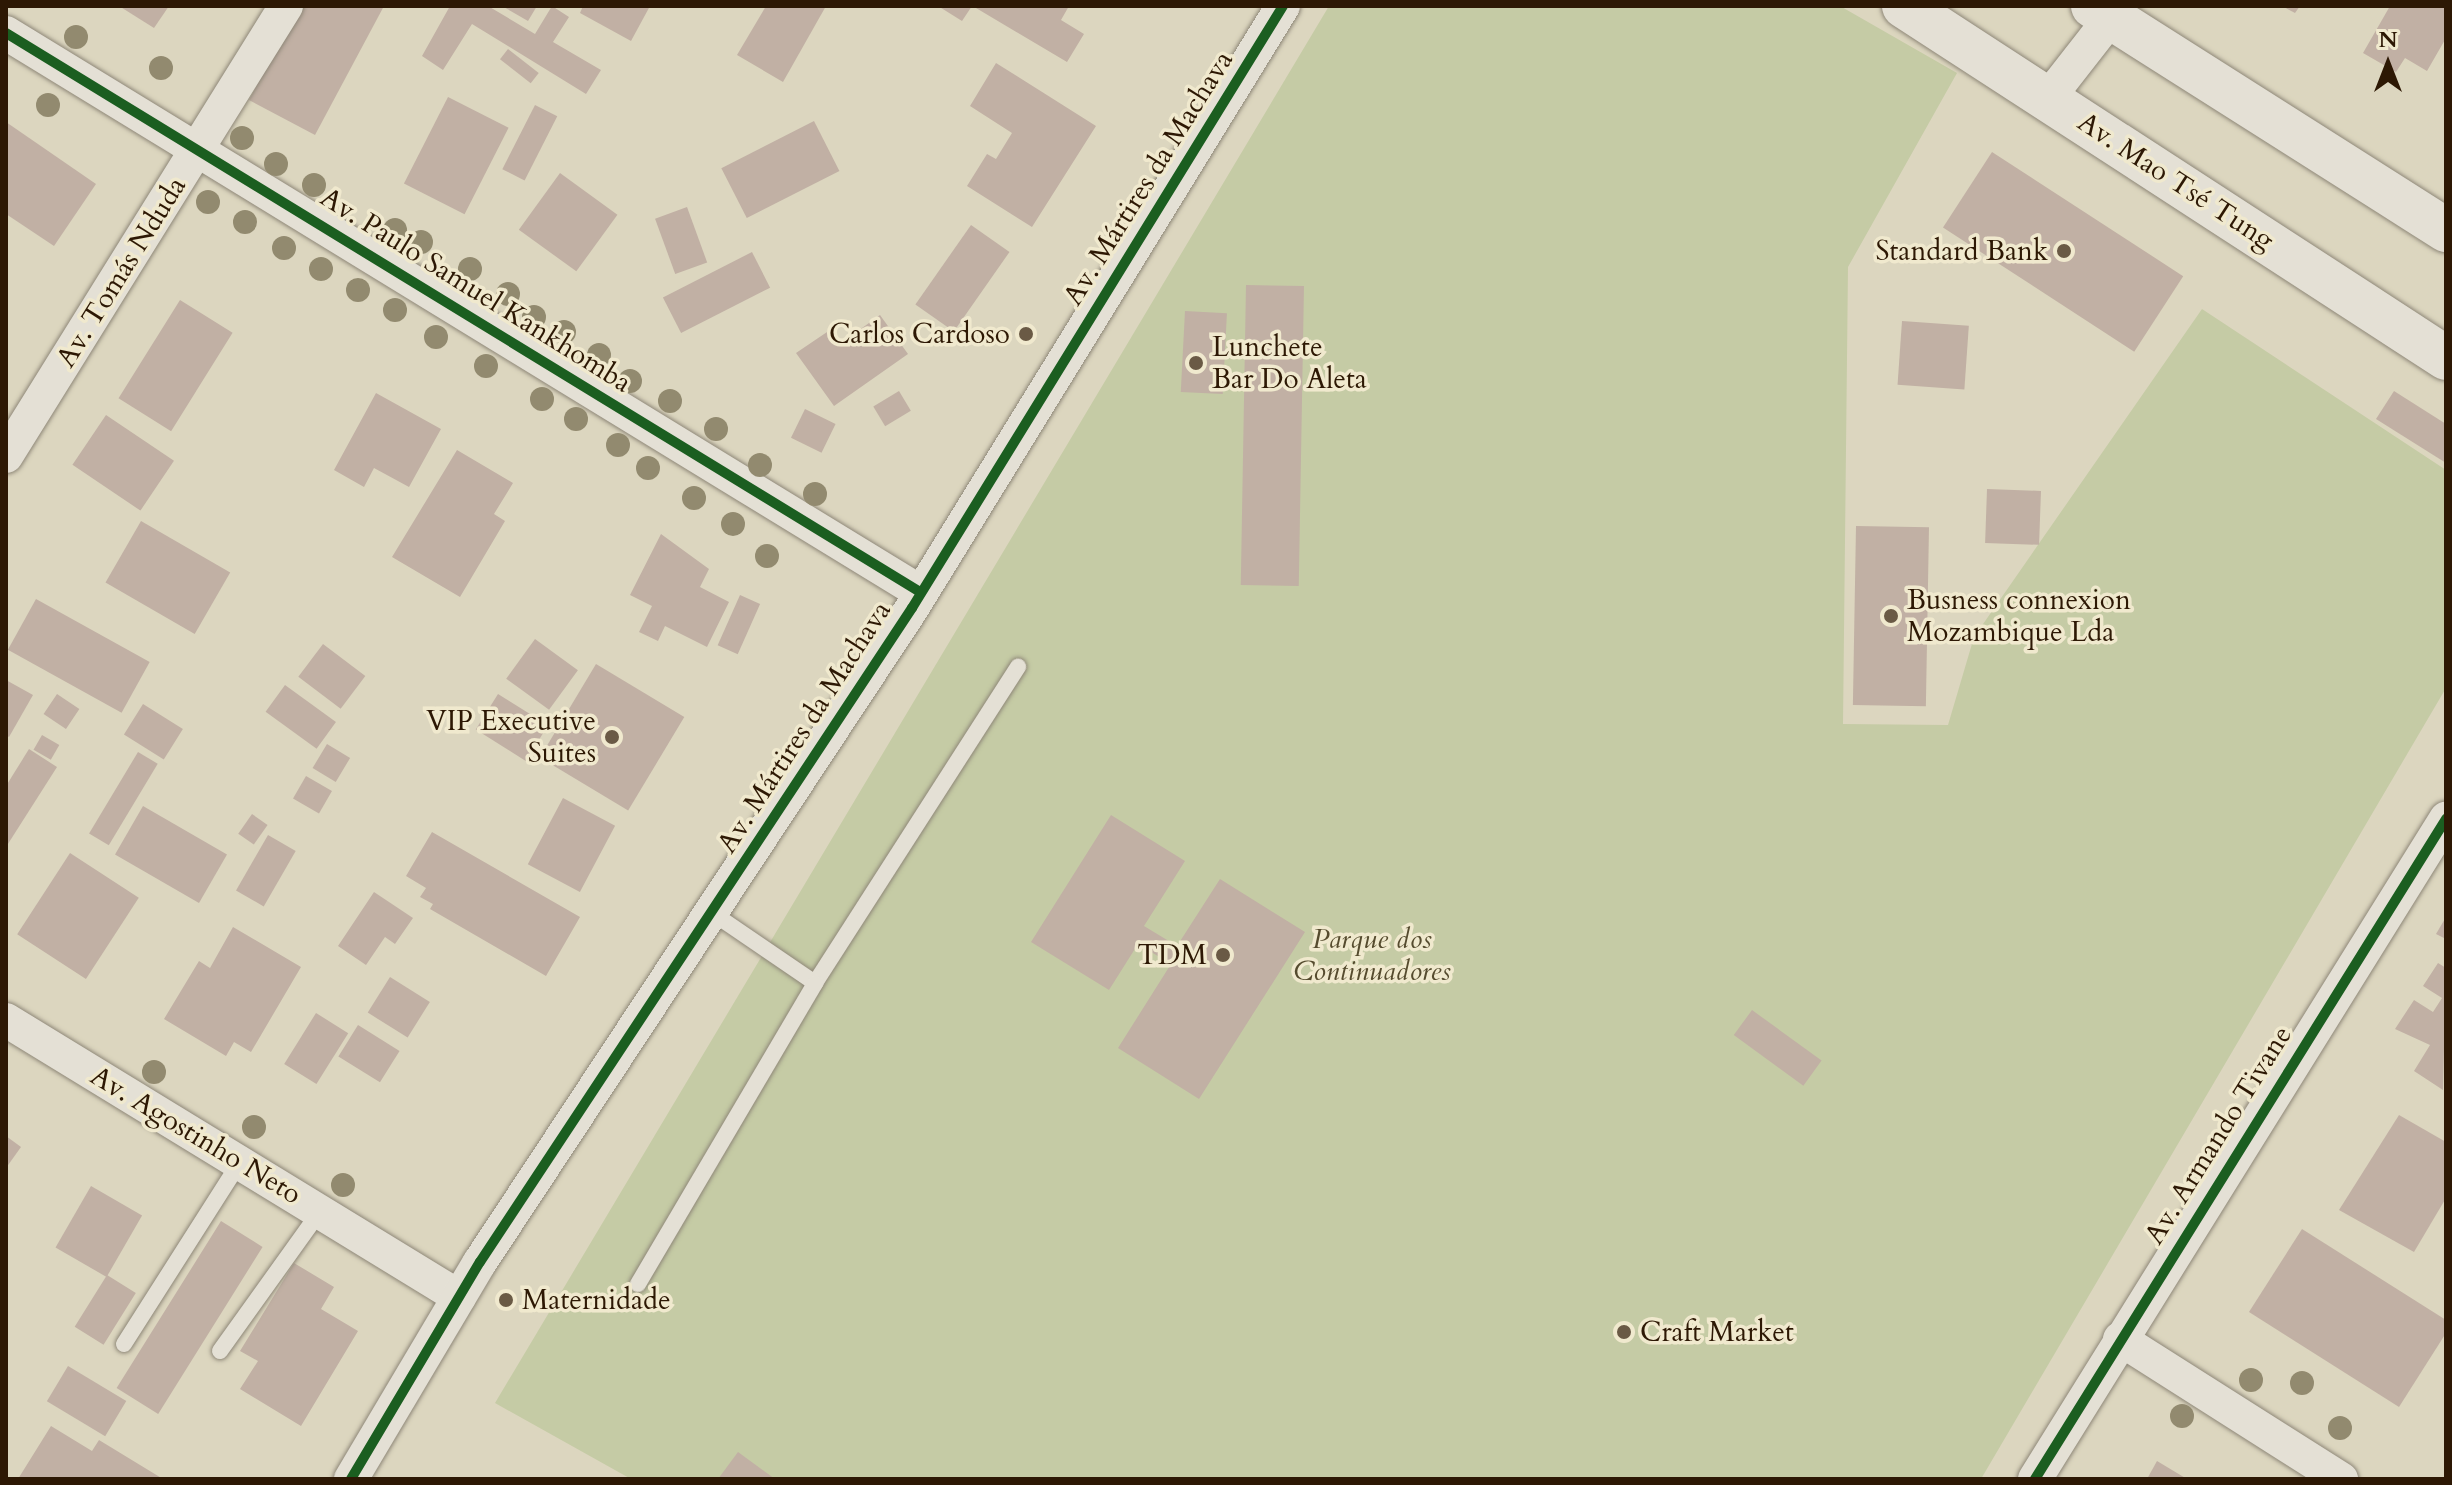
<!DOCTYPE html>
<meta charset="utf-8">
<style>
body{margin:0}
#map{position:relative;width:2452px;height:1485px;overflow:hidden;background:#dcd6bf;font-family:Cardo,serif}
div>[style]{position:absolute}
.green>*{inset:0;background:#c5cba5}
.building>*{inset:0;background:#c1b0a4;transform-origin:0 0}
.roads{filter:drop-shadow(0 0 2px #8e8778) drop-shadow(0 0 2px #8e8778)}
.lane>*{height:16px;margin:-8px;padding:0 8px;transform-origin:8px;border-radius:8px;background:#e4e0d5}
.street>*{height:34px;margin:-17px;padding:0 17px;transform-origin:17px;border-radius:17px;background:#e4e0d5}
.secondary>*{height:44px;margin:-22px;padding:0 22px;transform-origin:22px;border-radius:22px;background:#e4e0d5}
.cycleway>*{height:10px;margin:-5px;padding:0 5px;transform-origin:5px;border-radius:5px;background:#1b5e20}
.trees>*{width:24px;height:24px;margin:-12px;border-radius:50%;background:#928a6f}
.dots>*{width:22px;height:22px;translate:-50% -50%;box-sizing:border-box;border:4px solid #f0e9ce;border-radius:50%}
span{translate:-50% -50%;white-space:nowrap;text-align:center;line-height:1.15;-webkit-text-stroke:7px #f0e9ce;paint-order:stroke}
.street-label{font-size:28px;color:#2d1804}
.poi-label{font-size:28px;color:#2d1804}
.right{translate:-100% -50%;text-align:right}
.left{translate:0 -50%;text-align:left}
.park-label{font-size:28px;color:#554b2e;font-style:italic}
.frame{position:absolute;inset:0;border:8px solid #2d1804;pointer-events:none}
.north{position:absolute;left:2348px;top:24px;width:80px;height:80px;-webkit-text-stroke:6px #f0e9ce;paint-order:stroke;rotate:0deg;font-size:22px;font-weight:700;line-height:32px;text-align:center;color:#2d1804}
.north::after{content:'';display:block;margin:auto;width:28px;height:36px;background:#2d1804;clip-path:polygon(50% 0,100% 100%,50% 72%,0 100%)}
</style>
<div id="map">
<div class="green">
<div style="clip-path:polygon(1329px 6px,1840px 6px,1957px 73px,1848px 267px,1843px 724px,1948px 725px,1974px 637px,2202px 309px,2446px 470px,2446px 688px,1981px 1479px,631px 1479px,495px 1403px)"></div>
</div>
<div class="building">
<div style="clip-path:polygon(119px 6px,169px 6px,154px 28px)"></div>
<div style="clip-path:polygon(299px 6px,384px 6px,315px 135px,249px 100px)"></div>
<div style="clip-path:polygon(450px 6px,488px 6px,535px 34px,552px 6px,569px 17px,553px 42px,601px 70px,586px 94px,472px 24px,443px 70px,422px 56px)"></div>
<div style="clip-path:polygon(502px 6px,537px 6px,528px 21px)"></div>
<div style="clip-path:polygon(583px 6px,650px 6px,631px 41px,580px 13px)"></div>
<div style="clip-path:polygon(766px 6px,826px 6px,783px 82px,737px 55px)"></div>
<div style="clip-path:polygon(938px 6px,972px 6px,962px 21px)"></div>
<div style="clip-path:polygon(1069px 6px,1061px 20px,1084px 34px,1067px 62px,976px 8px)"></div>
<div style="clip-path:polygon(2282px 6px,2300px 6px,2295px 13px)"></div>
<div style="clip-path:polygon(2390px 6px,2446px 6px,2446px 38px,2427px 71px,2405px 58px,2396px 72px,2363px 53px)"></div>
<div style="left:508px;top:49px;width:39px;height:13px;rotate:38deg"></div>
<div style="clip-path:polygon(996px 63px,1096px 126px,1032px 227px,967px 186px,987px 154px,996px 159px,1012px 133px,970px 106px)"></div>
<div style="left:448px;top:97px;width:68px;height:97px;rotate:27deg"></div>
<div style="left:535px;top:105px;width:25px;height:72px;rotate:27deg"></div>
<div style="left:814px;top:121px;width:56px;height:104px;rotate:63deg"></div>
<div style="clip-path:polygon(6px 122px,96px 184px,54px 246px,6px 214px)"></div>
<div style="left:1992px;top:152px;width:228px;height:90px;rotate:33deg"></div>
<div style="left:560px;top:173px;width:71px;height:70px;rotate:36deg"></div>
<div style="left:687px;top:207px;width:59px;height:34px;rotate:70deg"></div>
<div style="left:971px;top:225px;width:47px;height:97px;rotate:35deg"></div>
<div style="left:752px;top:252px;width:40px;height:100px;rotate:63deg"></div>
<div style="left:1246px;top:285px;width:58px;height:300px;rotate:1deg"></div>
<div style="left:180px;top:300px;width:62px;height:116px;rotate:32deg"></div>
<div style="left:1185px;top:311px;width:42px;height:81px;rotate:3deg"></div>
<div style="clip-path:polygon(880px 315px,908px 354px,834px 406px,796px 353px,830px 330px,840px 344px)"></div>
<div style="left:1902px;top:321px;width:67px;height:64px;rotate:4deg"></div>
<div style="left:899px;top:391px;width:23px;height:30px;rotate:59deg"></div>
<div style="clip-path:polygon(2394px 391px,2446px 424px,2446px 463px,2376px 419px)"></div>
<div style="clip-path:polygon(376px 393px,441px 429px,409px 487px,374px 468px,364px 487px,334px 470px)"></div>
<div style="left:805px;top:409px;width:34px;height:32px;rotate:26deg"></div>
<div style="left:106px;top:415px;width:82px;height:60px;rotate:34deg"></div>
<div style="clip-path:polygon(457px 450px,513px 483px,494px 514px,505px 521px,460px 597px,392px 557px)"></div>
<div style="left:1987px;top:489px;width:54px;height:54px;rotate:2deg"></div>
<div style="left:141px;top:521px;width:103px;height:71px;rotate:30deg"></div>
<div style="left:1856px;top:526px;width:73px;height:179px;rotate:1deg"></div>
<div style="clip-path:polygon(661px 534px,709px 569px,700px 587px,729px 602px,707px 647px,665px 626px,658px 641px,639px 632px,652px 606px,630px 595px)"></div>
<div style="left:740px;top:595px;width:22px;height:55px;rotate:24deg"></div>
<div style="left:36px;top:599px;width:130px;height:58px;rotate:29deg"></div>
<div style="left:535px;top:639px;width:53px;height:49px;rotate:36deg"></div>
<div style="left:323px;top:644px;width:53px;height:41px;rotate:37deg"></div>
<div style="left:596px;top:664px;width:103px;height:109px;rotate:31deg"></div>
<div style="clip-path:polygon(6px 680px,33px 695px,9px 737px,6px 735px)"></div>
<div style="left:285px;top:685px;width:63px;height:33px;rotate:36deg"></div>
<div style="left:57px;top:694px;width:27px;height:24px;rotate:34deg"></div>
<div style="left:498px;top:694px;width:59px;height:42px;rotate:32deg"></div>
<div style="left:143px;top:704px;width:47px;height:36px;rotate:32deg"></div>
<div style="left:42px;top:735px;width:20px;height:17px;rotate:30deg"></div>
<div style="left:327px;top:744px;width:27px;height:28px;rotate:31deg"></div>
<div style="clip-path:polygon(29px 749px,57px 767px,6px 847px,6px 786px)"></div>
<div style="left:138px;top:752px;width:23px;height:95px;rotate:31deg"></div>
<div style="left:306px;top:776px;width:30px;height:26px;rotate:30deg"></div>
<div style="left:563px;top:798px;width:59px;height:75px;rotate:28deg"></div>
<div style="left:143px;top:806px;width:97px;height:56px;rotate:30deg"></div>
<div style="left:252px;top:814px;width:19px;height:24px;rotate:35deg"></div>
<div style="clip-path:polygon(1111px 815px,1185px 861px,1144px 926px,1177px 946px,1220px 879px,1305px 932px,1199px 1099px,1118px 1048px,1171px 964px,1138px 944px,1109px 990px,1031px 942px)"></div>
<div style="clip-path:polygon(432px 832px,580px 917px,546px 976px,430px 909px,433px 904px,420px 897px,426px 888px,406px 876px)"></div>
<div style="left:268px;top:835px;width:32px;height:64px;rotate:30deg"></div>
<div style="left:70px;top:853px;width:82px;height:97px;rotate:33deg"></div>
<div style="clip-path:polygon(374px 892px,413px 918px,395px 944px,385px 937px,366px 965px,338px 946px)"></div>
<div style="clip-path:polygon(2446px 917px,2446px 939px,2436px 934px)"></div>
<div style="clip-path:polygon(233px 927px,301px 967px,251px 1052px,234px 1042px,226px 1056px,164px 1019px,199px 961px,210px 968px)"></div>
<div style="clip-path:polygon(2438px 963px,2446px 968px,2443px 1090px,2414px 1071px,2430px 1045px,2395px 1029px,2414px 1000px,2433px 1012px,2442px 998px,2423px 986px)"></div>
<div style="left:390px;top:977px;width:47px;height:42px;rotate:32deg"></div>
<div style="left:1752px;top:1010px;width:86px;height:31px;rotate:36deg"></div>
<div style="left:316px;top:1013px;width:38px;height:60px;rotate:32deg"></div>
<div style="left:358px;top:1025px;width:49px;height:37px;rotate:32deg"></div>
<div style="clip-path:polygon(2399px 1115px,2446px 1142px,2446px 1198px,2414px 1252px,2339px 1210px)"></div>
<div style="clip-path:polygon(6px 1136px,21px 1147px,6px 1168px)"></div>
<div style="left:91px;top:1186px;width:59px;height:71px;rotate:30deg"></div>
<div style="left:221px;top:1221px;width:49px;height:197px;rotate:32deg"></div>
<div style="clip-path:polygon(2302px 1229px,2446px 1320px,2446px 1333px,2399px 1407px,2249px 1312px)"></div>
<div style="clip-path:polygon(294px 1263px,334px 1287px,321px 1309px,358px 1331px,301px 1426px,240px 1389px,258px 1361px,240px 1351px)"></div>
<div style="left:107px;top:1275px;width:34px;height:61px;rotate:32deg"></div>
<div style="left:68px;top:1366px;width:68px;height:41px;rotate:31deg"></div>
<div style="clip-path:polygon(51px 1426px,92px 1451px,99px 1440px,163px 1479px,18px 1479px)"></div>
<div style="clip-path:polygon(738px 1452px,775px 1479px,718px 1479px)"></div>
<div style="clip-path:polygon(2157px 1461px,2187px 1479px,2147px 1479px)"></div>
</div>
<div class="roads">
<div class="lane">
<div style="left:711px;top:912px;width:126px;rotate:34.3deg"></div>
<div style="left:815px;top:983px;width:376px;rotate:-57.3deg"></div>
<div style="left:638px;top:1284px;width:349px;rotate:-59.5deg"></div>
<div style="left:124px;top:1344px;width:216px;rotate:-57.5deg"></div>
<div style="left:220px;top:1351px;width:173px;rotate:-54.4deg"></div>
</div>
<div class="street">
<div style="left:6px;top:33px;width:1071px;rotate:31.45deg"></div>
<div style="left:2049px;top:97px;width:115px;rotate:-52deg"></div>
<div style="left:6px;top:456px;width:530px;rotate:-58.11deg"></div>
<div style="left:6px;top:1020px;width:531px;rotate:31.44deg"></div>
<div style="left:2120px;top:1339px;width:262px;rotate:32.4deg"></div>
<div style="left:351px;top:1479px;width:252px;rotate:-59.3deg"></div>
<div style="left:480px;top:1262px;width:784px;rotate:-56.55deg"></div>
<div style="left:912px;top:608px;width:707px;rotate:-58.36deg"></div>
<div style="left:2035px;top:1479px;width:778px;rotate:-58.09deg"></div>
</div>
<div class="secondary">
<div style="left:1904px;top:6px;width:646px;rotate:33deg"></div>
<div style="left:2093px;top:6px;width:418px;rotate:32.4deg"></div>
</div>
</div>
<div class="cycleway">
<div style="left:6px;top:33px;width:1071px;rotate:31.45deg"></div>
<div style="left:351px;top:1479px;width:252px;rotate:-59.3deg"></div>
<div style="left:480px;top:1262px;width:784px;rotate:-56.55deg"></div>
<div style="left:912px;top:608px;width:707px;rotate:-58.36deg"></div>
<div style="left:2035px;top:1479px;width:778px;rotate:-58.09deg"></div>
</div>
<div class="trees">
<div style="left:76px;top:37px"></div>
<div style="left:161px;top:68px"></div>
<div style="left:48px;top:105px"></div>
<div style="left:242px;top:138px"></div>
<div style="left:276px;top:164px"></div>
<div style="left:314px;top:185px"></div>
<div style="left:208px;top:202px"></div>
<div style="left:245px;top:222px"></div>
<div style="left:395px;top:230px"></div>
<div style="left:421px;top:242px"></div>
<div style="left:284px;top:248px"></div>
<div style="left:321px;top:269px"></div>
<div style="left:470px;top:269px"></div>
<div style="left:358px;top:290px"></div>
<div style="left:508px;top:294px"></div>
<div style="left:395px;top:310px"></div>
<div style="left:534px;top:317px"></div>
<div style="left:564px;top:332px"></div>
<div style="left:436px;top:337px"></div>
<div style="left:599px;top:355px"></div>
<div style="left:486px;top:366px"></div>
<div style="left:630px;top:381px"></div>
<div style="left:542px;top:399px"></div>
<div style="left:670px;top:401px"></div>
<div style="left:576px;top:419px"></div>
<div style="left:716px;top:429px"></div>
<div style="left:618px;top:445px"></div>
<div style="left:760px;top:465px"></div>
<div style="left:648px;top:468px"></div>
<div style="left:815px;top:494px"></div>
<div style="left:694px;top:498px"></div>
<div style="left:733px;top:524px"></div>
<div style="left:767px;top:556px"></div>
<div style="left:154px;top:1072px"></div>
<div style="left:254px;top:1127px"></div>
<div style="left:343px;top:1185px"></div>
<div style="left:2251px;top:1380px"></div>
<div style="left:2302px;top:1383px"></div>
<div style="left:2182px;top:1416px"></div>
<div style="left:2340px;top:1428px"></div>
</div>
<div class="dots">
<div style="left:2064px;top:251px;background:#6a5a45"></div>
<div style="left:1026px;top:334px;background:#6a5a45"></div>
<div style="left:1196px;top:363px;background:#6a5a45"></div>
<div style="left:1891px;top:616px;background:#6a5a45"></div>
<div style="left:612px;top:737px;background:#6a5a45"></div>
<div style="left:1223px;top:955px;background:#6a5a45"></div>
<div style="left:506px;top:1300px;background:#6a5a45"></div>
<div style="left:1624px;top:1332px;background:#6a5a45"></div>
</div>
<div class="street-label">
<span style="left:1148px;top:178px;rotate:-58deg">Av. Mártires da Machava</span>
<span style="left:2176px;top:181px;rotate:33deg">Av. Mao Tsé Tung</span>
<span style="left:121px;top:272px;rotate:-58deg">Av. Tomás Nduda</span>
<span style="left:476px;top:290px;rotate:32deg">Av. Paulo Samuel Kankhomba</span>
<span style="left:804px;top:727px;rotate:-57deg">Av. Mártires da Machava</span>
<span style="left:196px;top:1135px;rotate:31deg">Av. Agostinho Neto</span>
<span style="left:2218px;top:1135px;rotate:-58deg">Av. Armando Tivane</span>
</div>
<div class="poi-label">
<span class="right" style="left:2048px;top:251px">Standard Bank</span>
<span class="right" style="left:1010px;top:334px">Carlos Cardoso</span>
<span class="left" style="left:1212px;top:363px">Lunchete<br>Bar Do Aleta</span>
<span class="left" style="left:1907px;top:616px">Busness connexion<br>Mozambique Lda</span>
<span class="right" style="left:596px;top:737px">VIP Executive<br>Suites</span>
<span class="right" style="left:1207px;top:955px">TDM</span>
<span class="left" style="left:522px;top:1300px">Maternidade</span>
<span class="left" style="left:1640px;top:1332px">Craft Market</span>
</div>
<div class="park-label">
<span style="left:1372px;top:955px">Parque dos<br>Continuadores</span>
</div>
<div class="frame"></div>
<div class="north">N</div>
</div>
